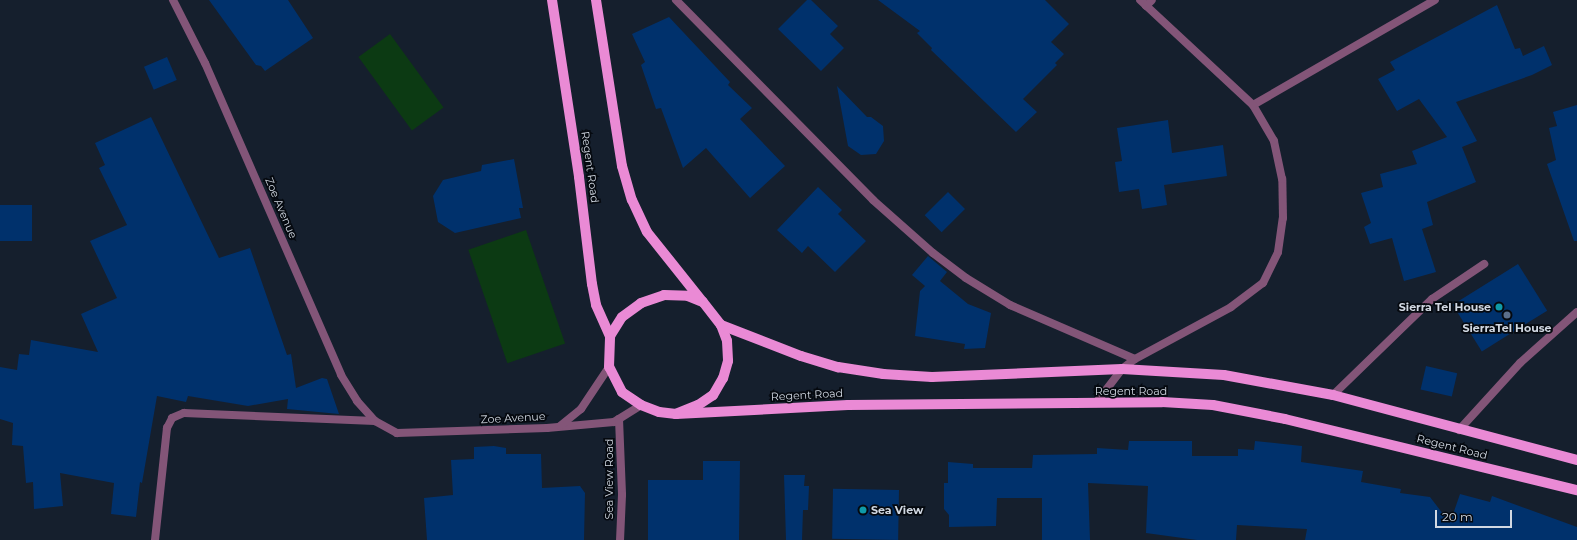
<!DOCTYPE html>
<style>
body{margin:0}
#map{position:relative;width:1577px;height:540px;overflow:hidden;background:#151f2d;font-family:Montserrat,sans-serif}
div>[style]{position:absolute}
.green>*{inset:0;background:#0c3a13;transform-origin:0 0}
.building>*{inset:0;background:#00316c;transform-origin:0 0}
.lane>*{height:8px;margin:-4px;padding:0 4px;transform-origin:4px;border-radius:4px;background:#835578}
.street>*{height:8px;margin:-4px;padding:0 4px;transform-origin:4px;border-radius:4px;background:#835578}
.primary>*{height:10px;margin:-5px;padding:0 5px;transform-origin:5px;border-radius:5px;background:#ea8ad5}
.dots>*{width:11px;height:11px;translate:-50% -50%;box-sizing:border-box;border:2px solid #05090f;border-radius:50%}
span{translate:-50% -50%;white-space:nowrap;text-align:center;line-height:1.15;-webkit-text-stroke:3.5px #05090f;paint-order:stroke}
.street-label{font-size:11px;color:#d1d8e2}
.poi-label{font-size:11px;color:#d1d8e2;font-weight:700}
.right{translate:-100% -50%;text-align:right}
.left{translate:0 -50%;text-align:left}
.scale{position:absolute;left:1435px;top:510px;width:77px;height:18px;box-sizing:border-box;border:2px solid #d1d8e2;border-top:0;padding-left:5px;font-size:12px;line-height:14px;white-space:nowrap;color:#d1d8e2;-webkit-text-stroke:3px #05090f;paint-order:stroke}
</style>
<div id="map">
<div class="green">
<div style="left:390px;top:34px;width:91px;height:39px;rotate:54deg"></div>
<div style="left:526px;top:230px;width:120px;height:61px;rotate:71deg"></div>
</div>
<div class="building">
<div style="clip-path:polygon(209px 0,288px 0,313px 38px,265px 71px,261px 66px,256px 65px)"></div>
<div style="clip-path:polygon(807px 0,811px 0,838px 26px,830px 34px,844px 48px,821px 71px,778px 29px)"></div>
<div style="clip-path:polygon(878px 0,1045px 0,1069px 24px,1051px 42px,1064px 54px,1055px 63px,1057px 65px,1023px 99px,1037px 112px,1016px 132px,931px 50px,932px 48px,917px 33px,920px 31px)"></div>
<div style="clip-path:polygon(1497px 5px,1515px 49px,1520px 48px,1523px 56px,1544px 46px,1552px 65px,1532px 75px,1456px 102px,1477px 141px,1462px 147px,1476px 182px,1427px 202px,1433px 225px,1422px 229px,1436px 272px,1404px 281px,1392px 238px,1370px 244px,1364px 227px,1371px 223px,1361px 193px,1383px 187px,1380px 174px,1417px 164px,1412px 151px,1447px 137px,1419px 99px,1397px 111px,1378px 79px,1395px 70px,1390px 62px)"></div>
<div style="clip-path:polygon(669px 17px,730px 82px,728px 85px,752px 108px,740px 119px,785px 166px,750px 198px,706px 148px,683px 168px,661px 108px,656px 109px,641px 65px,645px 62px,632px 34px)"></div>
<div style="left:167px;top:57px;width:25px;height:25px;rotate:67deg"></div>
<div style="clip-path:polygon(837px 86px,867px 117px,871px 117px,883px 126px,884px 141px,876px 154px,861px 155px,848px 146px)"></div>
<div style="clip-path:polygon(1577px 105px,1577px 241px,1574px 241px,1547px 164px,1556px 160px,1549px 128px,1557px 126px,1553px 112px)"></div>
<div style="clip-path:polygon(151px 117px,219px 258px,250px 248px,287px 355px,291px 354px,296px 388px,322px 378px,327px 379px,339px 414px,287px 409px,288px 399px,248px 406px,188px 396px,186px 402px,157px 396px,142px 483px,140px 482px,136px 517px,111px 514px,114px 483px,60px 473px,63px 506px,34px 509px,33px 482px,26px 483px,23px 446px,12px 445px,13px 423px,0 419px,0 367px,17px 370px,19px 354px,29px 355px,31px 340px,98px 352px,81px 314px,117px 298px,90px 241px,127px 225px,99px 168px,105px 165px,95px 143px)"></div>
<div style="clip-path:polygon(1168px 120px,1172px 153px,1223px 145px,1227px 176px,1164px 185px,1167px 205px,1142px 209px,1139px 189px,1119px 192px,1115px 162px,1122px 161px,1117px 128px)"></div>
<div style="clip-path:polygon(514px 159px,523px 208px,519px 208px,521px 218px,455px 233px,438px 222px,433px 196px,443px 180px,481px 171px,482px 165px)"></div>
<div style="clip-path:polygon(818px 187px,842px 210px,838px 214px,866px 241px,835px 272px,808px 246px,802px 253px,777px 230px)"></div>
<div style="left:948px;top:192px;width:24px;height:33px;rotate:45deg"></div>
<div style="left:0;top:205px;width:32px;height:36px"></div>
<div style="clip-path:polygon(928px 256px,947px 272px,940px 281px,968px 304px,991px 313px,985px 348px,964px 349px,965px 344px,915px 336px,920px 291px,925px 286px,912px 275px)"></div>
<div style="left:1518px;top:264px;width:55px;height:77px;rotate:58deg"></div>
<div style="left:1426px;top:366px;width:32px;height:24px;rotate:13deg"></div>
<div style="clip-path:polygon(1129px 441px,1192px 441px,1192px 456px,1238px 456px,1238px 449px,1254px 450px,1255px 441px,1302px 446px,1301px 462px,1363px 471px,1361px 482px,1401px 489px,1400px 493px,1430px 497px,1450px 523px,1460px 494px,1490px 502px,1492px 496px,1577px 527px,1577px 540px,1305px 540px,1307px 529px,1237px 525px,1236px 540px,1197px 540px,1146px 533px,1148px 486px,1088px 483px,1090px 540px,1042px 540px,1042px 498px,997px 498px,996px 526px,949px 527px,949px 515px,944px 509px,944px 483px,948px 483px,948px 462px,973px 464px,973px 468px,1032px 468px,1033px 455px,1097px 454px,1097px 448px,1128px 450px)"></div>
<div style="clip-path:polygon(494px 446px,506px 448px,506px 454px,541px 454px,542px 488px,580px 486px,585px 493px,584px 540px,427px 540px,424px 498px,453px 495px,451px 460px,474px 459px,474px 447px)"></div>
<div style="clip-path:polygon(703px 461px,740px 461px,739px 540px,648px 540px,648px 480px,703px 480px)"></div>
<div style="clip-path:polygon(784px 475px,805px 475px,804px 486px,809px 486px,808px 510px,803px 510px,802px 540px,786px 540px)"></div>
<div style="left:899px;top:490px;width:50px;height:66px;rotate:91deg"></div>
</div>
<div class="lane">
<div style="left:155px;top:540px;width:113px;rotate:-83.9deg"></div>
<div style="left:167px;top:428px;width:11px;rotate:-63deg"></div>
<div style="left:172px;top:418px;width:13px;rotate:-23deg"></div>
<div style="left:184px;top:413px;width:191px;rotate:2.4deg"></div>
</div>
<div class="street">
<div style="left:173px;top:0;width:71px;rotate:63.1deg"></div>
<div style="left:205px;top:63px;width:340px;rotate:66.4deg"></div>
<div style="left:341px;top:375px;width:31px;rotate:58deg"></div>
<div style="left:357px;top:401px;width:27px;rotate:48deg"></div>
<div style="left:375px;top:421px;width:25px;rotate:29deg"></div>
<div style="left:397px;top:433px;width:150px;rotate:-1.9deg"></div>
<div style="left:547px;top:428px;width:67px;rotate:-5.1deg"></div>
<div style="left:614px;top:422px;width:32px;rotate:-32deg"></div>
<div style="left:676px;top:0;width:281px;rotate:45.4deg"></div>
<div style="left:873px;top:200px;width:80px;rotate:41.5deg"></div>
<div style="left:933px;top:253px;width:41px;rotate:37.1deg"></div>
<div style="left:966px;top:278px;width:52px;rotate:31.5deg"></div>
<div style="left:1010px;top:305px;width:136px;rotate:23.4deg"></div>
<div style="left:1146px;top:6px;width:8px;rotate:-45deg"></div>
<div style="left:1253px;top:105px;width:210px;rotate:-30deg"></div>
<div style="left:1333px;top:395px;width:138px;rotate:-44.1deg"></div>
<div style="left:1432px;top:299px;width:63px;rotate:-33.9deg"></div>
<div style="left:1096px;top:403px;width:43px;rotate:-52.6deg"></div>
<div style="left:1122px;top:369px;width:16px;rotate:-38deg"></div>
<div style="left:1135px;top:359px;width:109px;rotate:-28.4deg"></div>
<div style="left:1231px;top:307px;width:40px;rotate:-37deg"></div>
<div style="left:1263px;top:283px;width:34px;rotate:-64deg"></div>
<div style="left:1278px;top:252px;width:34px;rotate:-82deg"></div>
<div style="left:1283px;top:218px;width:39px;rotate:-91deg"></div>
<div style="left:1282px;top:179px;width:39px;rotate:-102deg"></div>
<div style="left:1274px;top:141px;width:42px;rotate:-120.3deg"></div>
<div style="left:1253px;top:105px;width:154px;rotate:-137.1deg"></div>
<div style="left:619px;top:419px;width:76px;rotate:87.7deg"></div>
<div style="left:622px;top:495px;width:45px;rotate:92.5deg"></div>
<div style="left:560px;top:426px;width:27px;rotate:-39deg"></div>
<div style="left:581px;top:409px;width:50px;rotate:-56.3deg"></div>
<div style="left:1459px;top:430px;width:91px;rotate:-47.7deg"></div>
<div style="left:1520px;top:363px;width:76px;rotate:-41.8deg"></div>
</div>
<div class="primary">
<div style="left:552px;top:0;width:179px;rotate:81.3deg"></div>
<div style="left:579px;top:177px;width:108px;rotate:83.1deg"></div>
<div style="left:592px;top:284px;width:21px;rotate:79deg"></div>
<div style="left:596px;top:305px;width:34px;rotate:66deg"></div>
<div style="left:596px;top:0;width:168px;rotate:81.1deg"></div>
<div style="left:622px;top:166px;width:35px;rotate:74deg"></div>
<div style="left:632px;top:200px;width:35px;rotate:65deg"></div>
<div style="left:647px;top:232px;width:88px;rotate:51.4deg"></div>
<div style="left:664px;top:295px;width:24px;rotate:2deg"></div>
<div style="left:688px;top:296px;width:16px;rotate:22deg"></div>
<div style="left:703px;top:302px;width:29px;rotate:52deg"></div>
<div style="left:721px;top:325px;width:17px;rotate:69deg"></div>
<div style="left:727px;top:341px;width:20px;rotate:87deg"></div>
<div style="left:728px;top:361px;width:18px;rotate:106deg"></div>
<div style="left:723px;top:378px;width:20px;rotate:120deg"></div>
<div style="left:713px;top:395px;width:18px;rotate:146deg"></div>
<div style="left:698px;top:405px;width:24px;rotate:158deg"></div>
<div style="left:676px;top:414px;width:17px;rotate:-173deg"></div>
<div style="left:659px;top:412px;width:19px;rotate:-159deg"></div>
<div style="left:641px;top:405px;width:23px;rotate:-146deg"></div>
<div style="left:622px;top:392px;width:28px;rotate:-117deg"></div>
<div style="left:609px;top:367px;width:31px;rotate:-88deg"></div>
<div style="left:610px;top:336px;width:22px;rotate:-58deg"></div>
<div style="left:622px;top:317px;width:24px;rotate:-36deg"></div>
<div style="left:641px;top:303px;width:24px;rotate:-19deg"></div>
<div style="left:721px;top:325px;width:86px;rotate:21.2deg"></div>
<div style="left:801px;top:356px;width:39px;rotate:17deg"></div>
<div style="left:838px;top:367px;width:46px;rotate:8.8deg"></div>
<div style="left:883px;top:374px;width:49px;rotate:3.5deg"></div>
<div style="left:932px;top:377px;width:190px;rotate:-2.4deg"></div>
<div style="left:1122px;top:369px;width:102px;rotate:3.4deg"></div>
<div style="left:1224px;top:375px;width:111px;rotate:10.4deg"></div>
<div style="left:1333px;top:395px;width:253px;rotate:14.9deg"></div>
<div style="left:676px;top:414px;width:172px;rotate:-3deg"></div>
<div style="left:848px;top:405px;width:314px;rotate:-0.5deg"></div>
<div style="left:1162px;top:402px;width:51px;rotate:3.4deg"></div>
<div style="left:1213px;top:405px;width:73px;rotate:11deg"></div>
<div style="left:1285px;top:419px;width:301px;rotate:13.7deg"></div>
</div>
<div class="dots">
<div style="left:1499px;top:307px;background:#0f9aa8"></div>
<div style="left:1507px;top:315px;background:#5c6f8a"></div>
<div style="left:863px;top:510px;background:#0f9aa8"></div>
</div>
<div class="street-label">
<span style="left:590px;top:167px;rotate:82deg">Regent Road</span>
<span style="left:281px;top:208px;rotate:67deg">Zoe Avenue</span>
<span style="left:1131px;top:391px">Regent Road</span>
<span style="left:807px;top:395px;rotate:-3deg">Regent Road</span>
<span style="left:513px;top:418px;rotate:-3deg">Zoe Avenue</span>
<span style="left:1452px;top:447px;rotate:14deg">Regent Road</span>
<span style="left:609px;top:479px;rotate:-90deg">Sea View Road</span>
</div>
<div class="poi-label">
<span class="right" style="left:1491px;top:307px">Sierra Tel House</span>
<span style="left:1507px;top:328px">SierraTel House</span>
<span class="left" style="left:871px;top:510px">Sea View</span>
</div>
<div class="scale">20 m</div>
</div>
